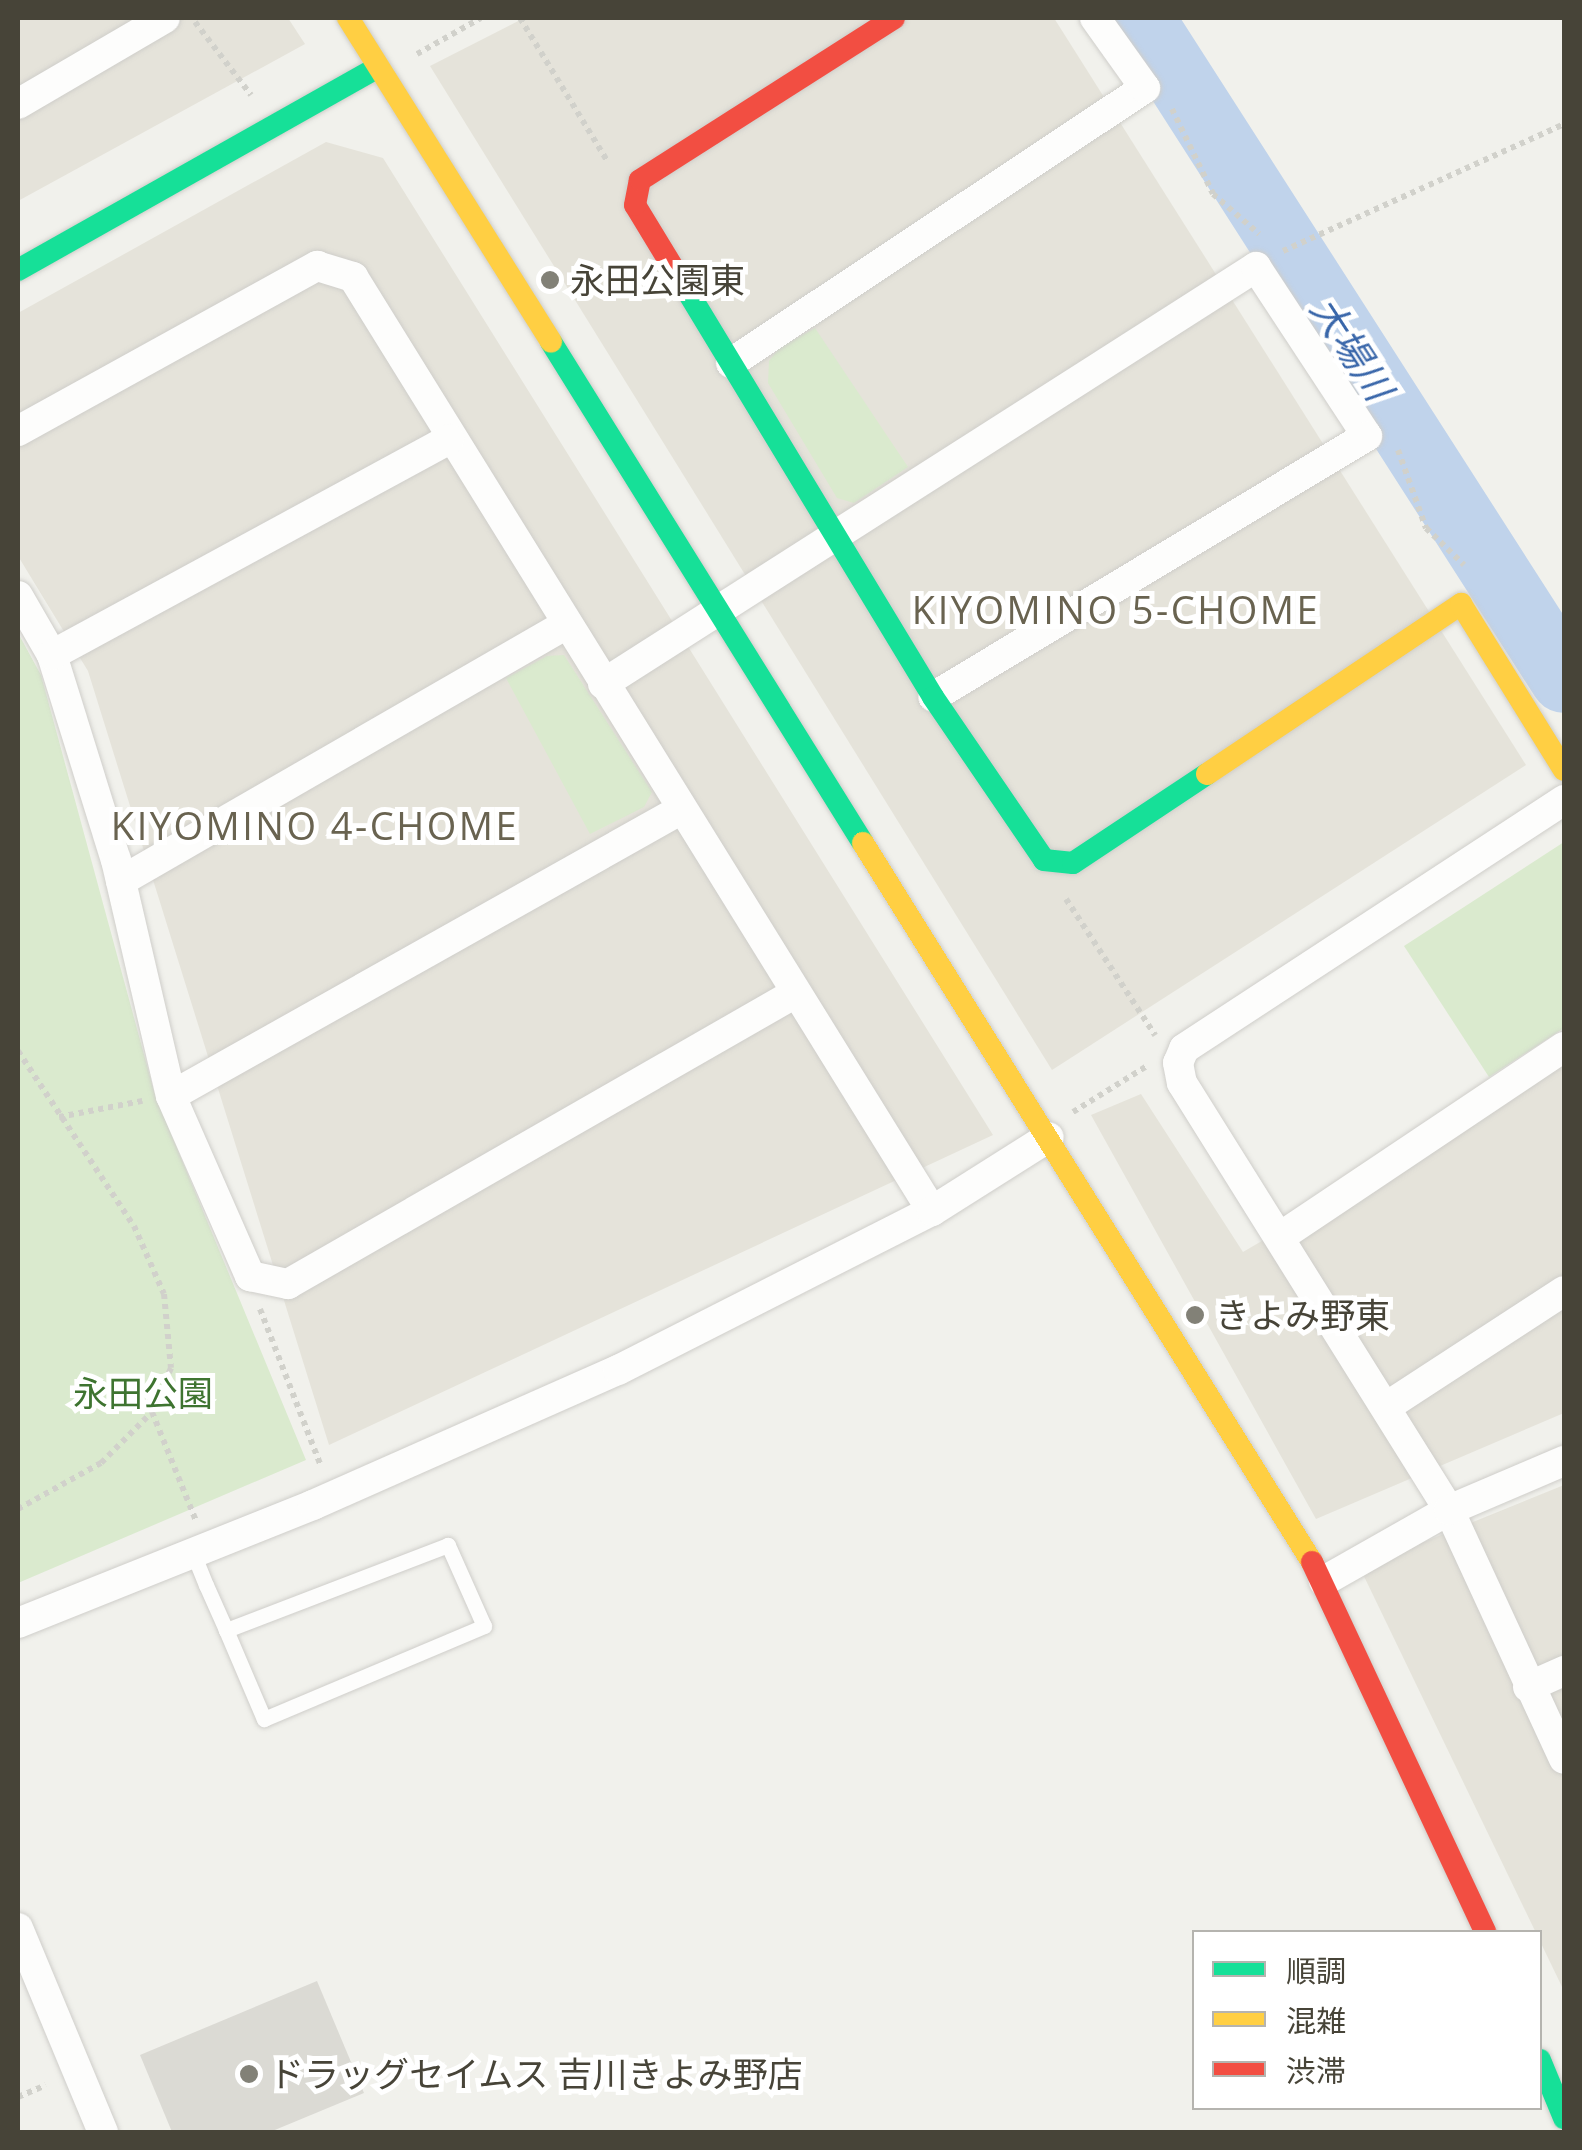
<!DOCTYPE html>
<meta charset="utf-8">
<style>
body{margin:0}
#map{position:relative;width:1582px;height:2150px;overflow:hidden;background:#f1f1ec;font-family:"Open Sans","Noto Sans JP",sans-serif}
div>[style]{position:absolute}
.residential>*{inset:0;background:#e5e3da}
.green>*{inset:0;background:#daeace}
.river>*{height:68px;margin:-34px;padding:0 34px;transform-origin:34px;border-radius:34px;background:#c0d3eb}
.building>*{inset:0;background:#dbdad4}
.path>*{height:6px;margin-top:-3px;transform-origin:0;background:repeating-linear-gradient(90deg,#d1d1cb 0 5px,transparent 0 10px)}
.roads{filter:drop-shadow(0 0 2px #cfceca) drop-shadow(0 0 2px #cfceca)}
.lane>*{height:15px;margin:-7.5px;padding:0 7.5px;transform-origin:7.5px;border-radius:7.5px;background:#fdfdfc}
.street>*{height:30px;margin:-15px;padding:0 15px;transform-origin:15px;border-radius:15px;background:#fdfdfc}
.fast>*{height:22px;margin:-11px;padding:0 11px;transform-origin:11px;border-radius:11px;background:#16e098}
.slow>*{height:22px;margin:-11px;padding:0 11px;transform-origin:11px;border-radius:11px;background:#ffcf43}
.jam>*{height:22px;margin:-11px;padding:0 11px;transform-origin:11px;border-radius:11px;background:#f24e42}
.dots>*{width:28px;height:28px;translate:-50% -50%;box-sizing:border-box;border:5px solid #fff;border-radius:50%}
span{translate:-50% -50%;white-space:nowrap;text-align:center;line-height:1.15;-webkit-text-stroke:10px #fff;paint-order:stroke}
.poi-label{font-size:35px;color:#474438}
.left{translate:0 -50%;text-align:left}
.park-label{font-size:35px;color:#3e7430}
.water-label{font-size:38px;color:#3a67aa;font-style:italic}
.neighbourhood-label{font-size:38px;color:#696350;letter-spacing:2.5px}
.frame{position:absolute;inset:0;border:20px solid #474438;pointer-events:none}
.legend{position:absolute;left:1192px;top:1930px;width:350px;height:180px;box-sizing:border-box;background:#fff;border:2px solid #b5b4af;margin:0;padding:12px 18px;list-style:none;font-size:30px;color:#474438}
.legend li{display:flex;align-items:center;gap:20px;height:50px}
.legend b{width:50px;border:2px solid #b5b4af}
</style>
<div id="map">
<div class="residential">
<div style="clip-path:polygon(18px 18px,288px 18px,305px 44px,18px 201px)"></div>
<div style="clip-path:polygon(524px 18px,1054px 18px,1526px 765px,1052px 1070px,430px 66px)"></div>
<div style="clip-path:polygon(326px 142px,383px 158px,993px 1135px,329px 1445px,88px 671px,18px 556px,18px 313px)"></div>
<div style="clip-path:polygon(1564px 1065px,1564px 1413px,1316px 1519px,1091px 1115px,1141px 1094px,1243px 1252px)"></div>
<div style="clip-path:polygon(1564px 1485px,1564px 1991px,1360px 1568px)"></div>
</div>
<div class="green">
<div style="clip-path:polygon(815px 328px,908px 467px,854px 503px,837px 498px,768px 383px,769px 361px,779px 348px)"></div>
<div style="clip-path:polygon(18px 633px,41px 675px,155px 1095px,306px 1460px,18px 1583px)"></div>
<div style="clip-path:polygon(564px 655px,652px 792px,644px 807px,590px 834px,506px 678px,547px 656px)"></div>
<div style="clip-path:polygon(1564px 842px,1564px 1028px,1489px 1077px,1404px 946px)"></div>
</div>
<div class="river">
<div style="left:1140px;top:18px;width:785px;rotate:57.32deg"></div>
</div>
<div class="building">
<div style="clip-path:polygon(317px 1981px,364px 2093px,270px 2132px,172px 2132px,140px 2055px)"></div>
</div>
<div class="path">
<div style="left:520px;top:18px;width:169px;rotate:58.6deg"></div>
<div style="left:195px;top:22px;width:92px;rotate:52.5deg"></div>
<div style="left:417px;top:54px;width:73px;rotate:-29.4deg"></div>
<div style="left:1172px;top:109px;width:94px;rotate:64.2deg"></div>
<div style="left:1213px;top:194px;width:61px;rotate:41deg"></div>
<div style="left:1283px;top:251px;width:308px;rotate:-24.3deg"></div>
<div style="left:1398px;top:450px;width:83px;rotate:70.3deg"></div>
<div style="left:1426px;top:528px;width:53px;rotate:44.2deg"></div>
<div style="left:1066px;top:899px;width:163px;rotate:56.8deg"></div>
<div style="left:18px;top:1051px;width:210px;rotate:56.5deg"></div>
<div style="left:134px;top:1226px;width:74px;rotate:66.2deg"></div>
<div style="left:164px;top:1294px;width:74px;rotate:84.6deg"></div>
<div style="left:171px;top:1368px;width:48px;rotate:113.4deg"></div>
<div style="left:152px;top:1412px;width:118px;rotate:68deg"></div>
<div style="left:1073px;top:1112px;width:87px;rotate:-31.9deg"></div>
<div style="left:59px;top:1117px;width:85px;rotate:-10.9deg"></div>
<div style="left:260px;top:1309px;width:168px;rotate:68.8deg"></div>
<div style="left:18px;top:1509px;width:95px;rotate:-29deg"></div>
<div style="left:101px;top:1463px;width:72px;rotate:-45deg"></div>
<div style="left:18px;top:2097px;width:30px;rotate:-23deg"></div>
</div>
<div class="roads">
<div class="lane">
<div style="left:193px;top:1553px;width:35px;rotate:68deg"></div>
<div style="left:206px;top:1585px;width:49px;rotate:66deg"></div>
<div style="left:226px;top:1630px;width:97px;rotate:66.9deg"></div>
<div style="left:264px;top:1719px;width:239px;rotate:-22.9deg"></div>
<div style="left:484px;top:1626px;width:89px;rotate:-114deg"></div>
<div style="left:448px;top:1545px;width:238px;rotate:159deg"></div>
</div>
<div class="street">
<div style="left:18px;top:104px;width:170px;rotate:-30.3deg"></div>
<div style="left:731px;top:363px;width:497px;rotate:-33.6deg"></div>
<div style="left:1145px;top:88px;width:86px;rotate:-125.5deg"></div>
<div style="left:18px;top:431px;width:342px;rotate:-28.9deg"></div>
<div style="left:317px;top:266px;width:38px;rotate:17deg"></div>
<div style="left:353px;top:277px;width:1099px;rotate:58.2deg"></div>
<div style="left:18px;top:596px;width:68px;rotate:60deg"></div>
<div style="left:52px;top:655px;width:215px;rotate:72.7deg"></div>
<div style="left:116px;top:860px;width:242px;rotate:76.9deg"></div>
<div style="left:171px;top:1096px;width:197px;rotate:66.3deg"></div>
<div style="left:250px;top:1276px;width:39px;rotate:12deg"></div>
<div style="left:288px;top:1284px;width:581px;rotate:-29.83deg"></div>
<div style="left:52px;top:655px;width:452px;rotate:-28.5deg"></div>
<div style="left:603px;top:684px;width:775px;rotate:-32.56deg"></div>
<div style="left:1256px;top:267px;width:202px;rotate:56.7deg"></div>
<div style="left:1367px;top:436px;width:506px;rotate:148.98deg"></div>
<div style="left:1564px;top:800px;width:454px;rotate:146.8deg"></div>
<div style="left:1184px;top:1049px;width:15px;rotate:113deg"></div>
<div style="left:1178px;top:1063px;width:20px;rotate:79deg"></div>
<div style="left:1182px;top:1083px;width:504px;rotate:57.98deg"></div>
<div style="left:1449px;top:1510px;width:274px;rotate:65.2deg"></div>
<div style="left:121px;top:881px;width:513px;rotate:-29.97deg"></div>
<div style="left:171px;top:1096px;width:586px;rotate:-29.32deg"></div>
<div style="left:1280px;top:1237px;width:342px;rotate:-33.8deg"></div>
<div style="left:1386px;top:1407px;width:212px;rotate:-33.1deg"></div>
<div style="left:1324px;top:1581px;width:144px;rotate:-29.6deg"></div>
<div style="left:1449px;top:1510px;width:125px;rotate:-23.1deg"></div>
<div style="left:18px;top:1623px;width:318px;rotate:-21.8deg"></div>
<div style="left:313px;top:1505px;width:334px;rotate:-23.9deg"></div>
<div style="left:618px;top:1370px;width:352px;rotate:-26.9deg"></div>
<div style="left:932px;top:1211px;width:138px;rotate:-32.3deg"></div>
<div style="left:1528px;top:1687px;width:39px;rotate:-24deg"></div>
<div style="left:18px;top:1928px;width:221px;rotate:67.4deg"></div>
</div>
<div class="fast">
<div style="left:18px;top:270px;width:413px;rotate:-29.4deg"></div>
<div style="left:683px;top:284px;width:483px;rotate:58.8deg"></div>
<div style="left:933px;top:697px;width:197px;rotate:55.7deg"></div>
<div style="left:1044px;top:860px;width:29px;rotate:6deg"></div>
<div style="left:1073px;top:863px;width:161px;rotate:-33.6deg"></div>
<div style="left:551px;top:342px;width:590px;rotate:58.09deg"></div>
<div style="left:1540px;top:2060px;width:63px;rotate:67.5deg"></div>
</div>
<div class="slow">
<div style="left:348px;top:18px;width:382px;rotate:57.9deg"></div>
<div style="left:1207px;top:774px;width:306px;rotate:-33.8deg"></div>
<div style="left:1461px;top:604px;width:195px;rotate:58.2deg"></div>
<div style="left:863px;top:843px;width:848px;rotate:58.02deg"></div>
</div>
<div class="jam">
<div style="left:683px;top:284px;width:92px;rotate:-121.3deg"></div>
<div style="left:635px;top:205px;width:25px;rotate:-79deg"></div>
<div style="left:640px;top:180px;width:301px;rotate:-32.5deg"></div>
<div style="left:1312px;top:1562px;width:408px;rotate:64.9deg"></div>
</div>
</div>
<div class="dots">
<div style="left:550px;top:280px;background:#828177"></div>
<div style="left:1195px;top:1315px;background:#828177"></div>
<div style="left:249px;top:2074px;background:#828177"></div>
</div>
<div class="poi-label">
<span class="left" style="left:570px;top:280px">永田公園東</span>
<span class="left" style="left:1215px;top:1315px">きよみ野東</span>
<span class="left" style="left:269px;top:2074px">ドラッグセイムス 吉川きよみ野店</span>
</div>
<div class="park-label">
<span style="left:143px;top:1393px">永田公園</span>
</div>
<div class="water-label">
<span style="left:1352px;top:348px;rotate:57deg">大場川</span>
</div>
<div class="neighbourhood-label">
<span style="left:1116px;top:610px">KIYOMINO 5-CHOME</span>
<span style="left:315px;top:826px">KIYOMINO 4-CHOME</span>
</div>
<div class="frame"></div>
<ul class="legend">
<li><b style="height:12px;background:#16e098"></b>順調</li>
<li><b style="height:12px;background:#ffcf43"></b>混雑</li>
<li><b style="height:12px;background:#f24e42"></b>渋滞</li>
</ul>
</div>
